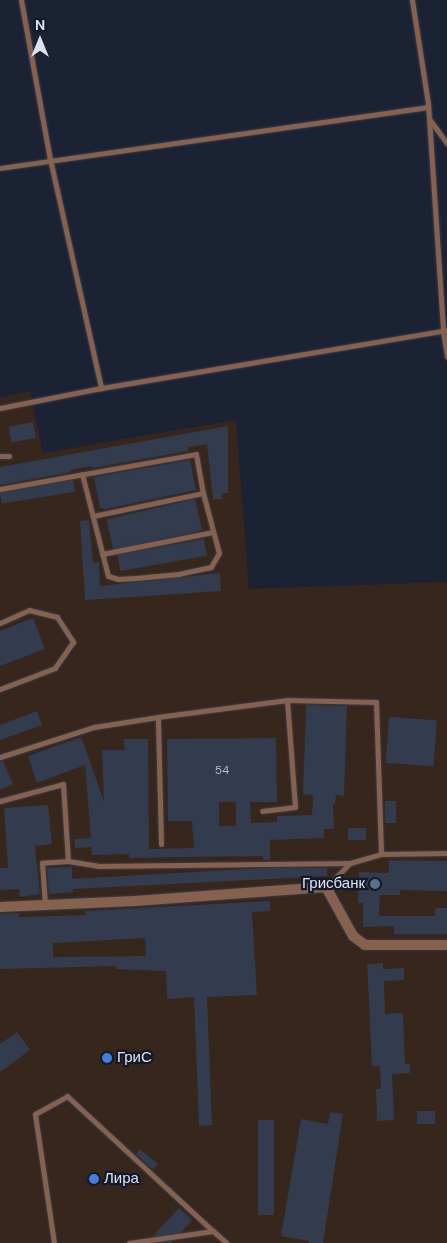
<!DOCTYPE html>
<meta charset="utf-8">
<style>
body{margin:0}
#map{position:relative;width:447px;height:1243px;overflow:hidden;background:#1b2234;font-family:"DM Sans",sans-serif}
div>[style]{position:absolute}
.commercial>*{inset:0;background:#36261c}
.building>*{inset:0;background:#333b4e;transform-origin:0 0}
.roads{filter:drop-shadow(0 0 1px #363d4e) drop-shadow(0 0 1px #363d4e)}
.service>*{height:5px;margin:-2.5px;padding:0 2.5px;transform-origin:2.5px;border-radius:2.5px;background:#86614e}
.tertiary>*{height:10px;margin:-5px;padding:0 5px;transform-origin:5px;border-radius:5px;background:#86614e}
.dots>*{width:14px;height:14px;translate:-50% -50%;box-sizing:border-box;border:2px solid #12192a;border-radius:50%}
span{translate:-50% -50%;white-space:nowrap;text-align:center;line-height:1.15;-webkit-text-stroke:4.5px #12192a;paint-order:stroke}
.number-label{font-size:12px;color:#b2b8c7}
.number-label span{-webkit-text-stroke-width:0}
.poi-label{font-size:15px;color:#dde2ef}
.right{translate:-100% -50%;text-align:right}
.left{translate:0 -50%;text-align:left}
.north{position:absolute;left:15px;top:15px;width:50px;height:50px;-webkit-text-stroke:4px #12192a;paint-order:stroke;rotate:0deg;font-size:14px;font-weight:700;line-height:20px;text-align:center;color:#dde2ef}
.north::after{content:'';display:block;margin:auto;width:18px;height:22px;background:#dde2ef;clip-path:polygon(50% 0,100% 100%,50% 72%,0 100%)}
</style>
<div id="map">
<div class="commercial">
<div style="clip-path:polygon(30px 391px,43px 453px,236px 420px,249px 589px,447px 582px,447px 1243px,0 1243px,0 398px)"></div>
</div>
<div class="building">
<div style="left:33px;top:422px;width:16px;height:25px;rotate:79deg"></div>
<div style="clip-path:polygon(228px 426px,228px 493px,222px 493px,222px 499px,213px 499px,207px 444px,188px 447px,188px 451px,92px 468px,92px 466px,70px 470px,71px 472px,0 485px,0 467px)"></div>
<div style="clip-path:polygon(190px 460px,196px 490px,105px 509px,100px 508px,94px 477px)"></div>
<div style="left:73px;top:480px;width:12px;height:74px;rotate:81deg"></div>
<div style="left:195px;top:499px;width:32px;height:91px;rotate:77deg"></div>
<div style="clip-path:polygon(89px 520px,93px 563px,99px 562px,100px 586px,220px 573px,221px 591px,85px 600px,80px 521px)"></div>
<div style="left:204px;top:539px;width:17px;height:88px;rotate:80deg"></div>
<div style="clip-path:polygon(33px 618px,45px 649px,0 666px,0 631px)"></div>
<div style="clip-path:polygon(evenodd,306px 705px,347px 706px,344px 796px,336px 795px,335px 804px,333px 804px,334px 829px,324px 829px,324px 838px,270px 840px,270px 860px,263px 860px,263px 856px,129px 858px,129px 854px,92px 855px,91px 847px,75px 848px,74px 839px,91px 838px,85px 765px,37px 783px,28px 756px,81px 737px,104px 801px,102px 750px,125px 750px,124px 739px,148px 739px,149px 849px,194px 848px,192px 821px,168px 821px,167px 739px,276px 738px,277px 802px,250px 802px,251px 823px,277px 822px,277px 816px,312px 815px,313px 795px,303px 794px,306px 705px,219px 802px,236px 802px,236px 826px,219px 826px,219px 802px)"></div>
<div style="clip-path:polygon(37px 711px,42px 725px,0 740px,0 725px)"></div>
<div style="left:389px;top:717px;width:48px;height:46px;rotate:4deg"></div>
<div style="clip-path:polygon(0 761px,3px 761px,13px 784px,0 790px)"></div>
<div style="left:385px;top:801px;width:11px;height:22px"></div>
<div style="clip-path:polygon(48px 805px,52px 844px,35px 846px,40px 894px,20px 897px,19px 889px,0 890px,0 868px,8px 868px,4px 808px)"></div>
<div style="left:348px;top:828px;width:18px;height:12px"></div>
<div style="clip-path:polygon(389px 860px,447px 861px,447px 891px,400px 890px,400px 895px,380px 895px,379px 916px,435px 916px,435px 908px,447px 908px,447px 934px,394px 934px,394px 926px,363px 927px,363px 903px,358px 903px,359px 872px,389px 873px)"></div>
<div style="clip-path:polygon(72px 867px,72px 879px,263px 868px,327px 868px,327px 876px,73px 889px,73px 892px,49px 894px,47px 868px)"></div>
<div style="clip-path:polygon(evenodd,270px 901px,270px 911px,252px 912px,257px 995px,207px 997px,212px 1125px,199px 1126px,194px 997px,167px 999px,166px 971px,116px 969px,116px 966px,0 969px,0 914px,19px 913px,19px 917px,86px 915px,86px 911px,270px 901px,145px 938px,146px 956px,53px 957px,53px 943px,145px 938px)"></div>
<div style="clip-path:polygon(383px 963px,383px 969px,404px 968px,404px 980px,384px 981px,385px 1014px,403px 1013px,405px 1064px,410px 1064px,410px 1073px,392px 1074px,394px 1120px,377px 1121px,376px 1089px,381px 1089px,380px 1066px,372px 1066px,367px 964px)"></div>
<div style="clip-path:polygon(17px 1032px,30px 1050px,0 1072px,0 1044px)"></div>
<div style="left:435px;top:1111px;width:13px;height:18px;rotate:90deg"></div>
<div style="clip-path:polygon(330px 1112px,343px 1114px,323px 1243px,309px 1243px,309px 1241px,281px 1236px,301px 1119px,328px 1124px)"></div>
<div style="left:258px;top:1120px;width:16px;height:95px"></div>
<div style="clip-path:polygon(140px 1149px,158px 1164px,153px 1170px,136px 1154px)"></div>
<div style="left:179px;top:1208px;width:18px;height:115px;rotate:43deg"></div>
</div>
<div class="roads">
<div class="service">
<div style="left:21px;top:0;width:162px;rotate:79.7deg"></div>
<div style="left:50px;top:159px;width:235px;rotate:77.4deg"></div>
<div style="left:412px;top:0;width:104px;rotate:81.2deg"></div>
<div style="left:428px;top:103px;width:228px;rotate:86.2deg"></div>
<div style="left:443px;top:331px;width:26px;rotate:81deg"></div>
<div style="left:430px;top:120px;width:29px;rotate:54deg"></div>
<div style="left:0;top:168px;width:432px;rotate:-8.1deg"></div>
<div style="left:0;top:408px;width:103px;rotate:-11.2deg"></div>
<div style="left:101px;top:388px;width:351px;rotate:-9.5deg"></div>
<div style="left:0;top:456px;width:9px"></div>
<div style="left:0;top:489px;width:199px;rotate:-10.1deg"></div>
<div style="left:196px;top:454px;width:40px;rotate:80deg"></div>
<div style="left:203px;top:493px;width:62px;rotate:75.1deg"></div>
<div style="left:219px;top:553px;width:16px;rotate:120deg"></div>
<div style="left:211px;top:567px;width:33px;rotate:168deg"></div>
<div style="left:179px;top:574px;width:43px;rotate:174.7deg"></div>
<div style="left:136px;top:578px;width:18px;rotate:177deg"></div>
<div style="left:118px;top:579px;width:10px;rotate:-163deg"></div>
<div style="left:108px;top:576px;width:105px;rotate:-104.3deg"></div>
<div style="left:93px;top:516px;width:112px;rotate:-11.8deg"></div>
<div style="left:102px;top:554px;width:113px;rotate:-11.2deg"></div>
<div style="left:0;top:623px;width:32px;rotate:-24deg"></div>
<div style="left:29px;top:610px;width:29px;rotate:14deg"></div>
<div style="left:57px;top:617px;width:30px;rotate:57deg"></div>
<div style="left:73px;top:642px;width:32px;rotate:125deg"></div>
<div style="left:55px;top:668px;width:59px;rotate:159.1deg"></div>
<div style="left:287px;top:700px;width:89px;rotate:1.3deg"></div>
<div style="left:376px;top:702px;width:152px;rotate:88.1deg"></div>
<div style="left:0;top:757px;width:99px;rotate:-17.7deg"></div>
<div style="left:94px;top:727px;width:65px;rotate:-8.9deg"></div>
<div style="left:0;top:801px;width:65px;rotate:-15.1deg"></div>
<div style="left:63px;top:784px;width:77px;rotate:86.3deg"></div>
<div style="left:68px;top:861px;width:26px;rotate:176deg"></div>
<div style="left:42px;top:863px;width:41px;rotate:85.8deg"></div>
<div style="left:161px;top:844px;width:127px;rotate:-91.4deg"></div>
<div style="left:158px;top:717px;width:130px;rotate:-7.5deg"></div>
<div style="left:287px;top:700px;width:107px;rotate:85.7deg"></div>
<div style="left:295px;top:807px;width:33px;rotate:173deg"></div>
<div style="left:68px;top:861px;width:30px;rotate:9deg"></div>
<div style="left:98px;top:866px;width:252px;rotate:-0.7deg"></div>
<div style="left:350px;top:863px;width:34px;rotate:135deg"></div>
<div style="left:350px;top:863px;width:32px;rotate:-16deg"></div>
<div style="left:381px;top:854px;width:66px;rotate:-0.9deg"></div>
<div style="left:54px;top:1243px;width:130px;rotate:-98.4deg"></div>
<div style="left:35px;top:1114px;width:37px;rotate:-29deg"></div>
<div style="left:67px;top:1096px;width:199px;rotate:42.8deg"></div>
<div style="left:129px;top:1243px;width:85px;rotate:-8.1deg"></div>
<div style="left:213px;top:1231px;width:18px;rotate:41deg"></div>
</div>
<div class="tertiary">
<div style="left:0;top:907px;width:135px;rotate:-2.5deg"></div>
<div style="left:135px;top:901px;width:192px;rotate:-4.2deg"></div>
<div style="left:326px;top:887px;width:56px;rotate:61.1deg"></div>
<div style="left:353px;top:936px;width:15px;rotate:37deg"></div>
<div style="left:365px;top:945px;width:82px"></div>
</div>
</div>
<div class="dots">
<div style="left:375px;top:884px;background:#5c6f8a"></div>
<div style="left:107px;top:1058px;background:#3f7fe0"></div>
<div style="left:94px;top:1179px;background:#3f7fe0"></div>
</div>
<div class="number-label">
<span style="left:222px;top:771px">54</span>
</div>
<div class="poi-label">
<span class="right" style="left:365px;top:884px">Грисбанк</span>
<span class="left" style="left:117px;top:1058px">ГриС</span>
<span class="left" style="left:104px;top:1179px">Лира</span>
</div>
<div class="north">N</div>
</div>
